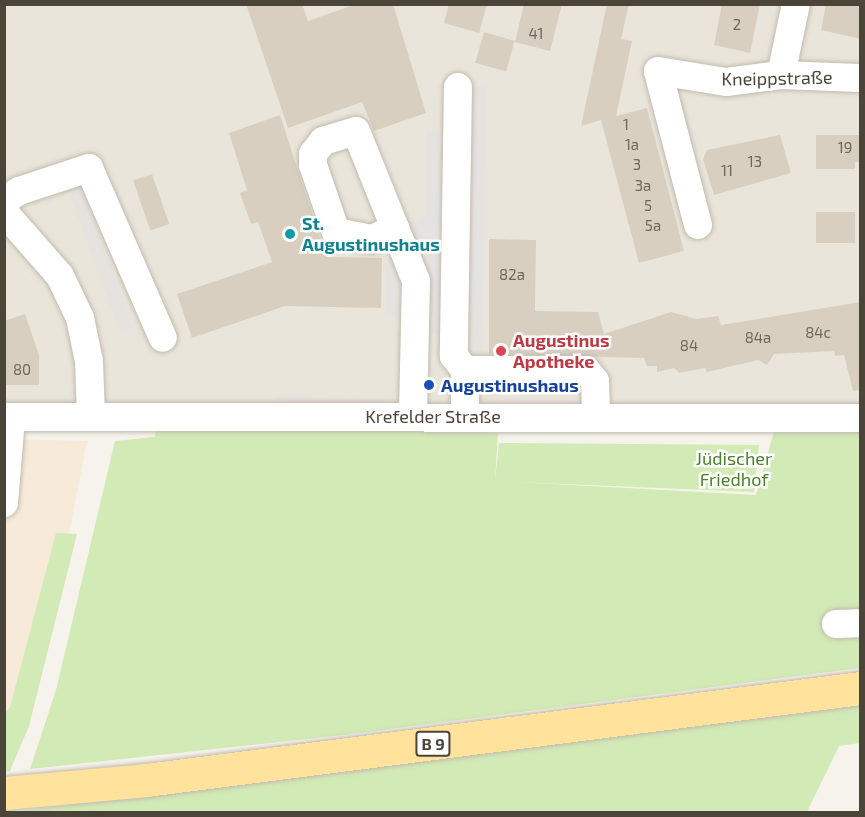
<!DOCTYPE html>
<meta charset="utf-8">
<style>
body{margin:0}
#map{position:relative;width:865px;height:817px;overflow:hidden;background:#f6f3ec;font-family:"Exo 2",sans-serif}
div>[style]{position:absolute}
.residential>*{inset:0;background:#eae5da;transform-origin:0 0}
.commercial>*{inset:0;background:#f7ead8}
.green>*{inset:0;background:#d2eab5}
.parking>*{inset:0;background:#e5e3e0;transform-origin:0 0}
.building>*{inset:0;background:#d8cfc1;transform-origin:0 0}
.roads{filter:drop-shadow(0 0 2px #c2bbae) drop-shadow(0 0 2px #c2bbae)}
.minor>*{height:28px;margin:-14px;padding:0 14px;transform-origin:14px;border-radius:14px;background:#fff}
.major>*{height:33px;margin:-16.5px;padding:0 16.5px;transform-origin:16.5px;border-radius:16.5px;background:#ffe39c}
.dots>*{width:16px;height:16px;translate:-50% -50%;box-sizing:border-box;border:3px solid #fff;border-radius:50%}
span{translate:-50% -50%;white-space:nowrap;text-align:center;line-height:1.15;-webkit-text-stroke:5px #fff;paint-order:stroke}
.number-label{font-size:15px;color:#6e675b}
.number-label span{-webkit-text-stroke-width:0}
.shield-label span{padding:2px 4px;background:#fff;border:2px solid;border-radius:4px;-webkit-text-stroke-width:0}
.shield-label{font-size:16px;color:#4b4439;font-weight:700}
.street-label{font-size:18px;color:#4b4439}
.culture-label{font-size:18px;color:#0d838f;font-weight:700}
.left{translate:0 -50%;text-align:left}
.health-label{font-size:18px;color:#be3a42;font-weight:700}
.transit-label{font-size:18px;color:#164399;font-weight:700}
.park-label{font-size:18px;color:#4a7f2a}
.frame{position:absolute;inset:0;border:6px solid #4b4439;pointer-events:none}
</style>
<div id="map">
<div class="residential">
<div style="left:5px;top:5px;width:855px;height:409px"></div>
</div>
<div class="commercial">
<div style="clip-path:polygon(5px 439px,87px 441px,69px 534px,56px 534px,10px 707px,5px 712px)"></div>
</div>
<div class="green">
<div style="clip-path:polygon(223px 423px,498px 433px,495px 481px,499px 443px,759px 445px,754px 492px,516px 482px,756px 495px,775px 428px,860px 424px,860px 668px,344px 735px,30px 769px,56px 690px,115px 441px,155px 437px,156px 424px)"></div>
<div style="clip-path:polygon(56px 533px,77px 534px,29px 726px,10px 771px,5px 772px,5px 712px,10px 707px)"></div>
<div style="clip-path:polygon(860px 705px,860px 743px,839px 746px,807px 812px,13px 812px)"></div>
</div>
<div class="parking">
<div style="clip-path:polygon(446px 86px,486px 87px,482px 356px,442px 357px,440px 335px,402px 334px,403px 317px,385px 316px,387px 267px,409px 224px,426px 217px,426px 131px,445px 132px)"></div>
<div style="left:80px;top:181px;width:156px;height:14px;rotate:70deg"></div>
<div style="left:275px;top:397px;width:110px;height:8px;rotate:1deg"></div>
<div style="left:473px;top:399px;width:114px;height:7px;rotate:1deg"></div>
</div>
<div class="building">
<div style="clip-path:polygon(246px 4px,302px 4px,308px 21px,356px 4px,393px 4px,426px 113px,374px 131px,362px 102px,288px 128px)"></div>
<div style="clip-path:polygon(449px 4px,487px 4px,479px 33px,444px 23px)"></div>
<div style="clip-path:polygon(524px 4px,562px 4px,550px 51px,515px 42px)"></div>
<div style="clip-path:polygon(607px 4px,629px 4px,621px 39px,632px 41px,616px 116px,647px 108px,684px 251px,639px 263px,601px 120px,581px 126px)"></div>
<div style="clip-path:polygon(722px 4px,760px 4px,750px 53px,714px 45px)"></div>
<div style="clip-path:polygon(826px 4px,861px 4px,861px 39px,821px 30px)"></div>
<div style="left:484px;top:32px;width:32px;height:32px;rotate:16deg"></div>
<div style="clip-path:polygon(280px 115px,326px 257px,382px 258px,381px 308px,285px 306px,192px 338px,177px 294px,272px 262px,258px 222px,251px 224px,240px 193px,247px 190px,229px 133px)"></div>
<div style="clip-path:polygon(780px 135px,791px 173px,714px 195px,703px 159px,707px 150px)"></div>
<div style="clip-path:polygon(816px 135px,861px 135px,861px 162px,855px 162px,855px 169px,816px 169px)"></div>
<div style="left:152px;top:174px;width:53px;height:20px;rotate:71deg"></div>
<div style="left:855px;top:212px;width:31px;height:39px;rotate:90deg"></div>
<div style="clip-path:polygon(489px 239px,536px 240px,535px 311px,598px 312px,604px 334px,671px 312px,696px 319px,718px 316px,721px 325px,861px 302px,861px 390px,853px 391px,844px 355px,835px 356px,834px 351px,774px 354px,767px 365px,758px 360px,707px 372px,705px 368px,679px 373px,674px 368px,657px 372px,657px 366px,647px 366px,644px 358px,489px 354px)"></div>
<div style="clip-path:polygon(25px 314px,39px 355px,39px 385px,4px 385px,4px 321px)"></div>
</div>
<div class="roads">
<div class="minor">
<div style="left:781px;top:75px;width:73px;rotate:-78.1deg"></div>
<div style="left:458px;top:87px;width:269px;rotate:90.9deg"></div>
<div style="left:454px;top:356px;width:18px;rotate:52deg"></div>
<div style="left:465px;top:370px;width:46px;rotate:90deg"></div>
<div style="left:4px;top:201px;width:18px;rotate:-34deg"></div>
<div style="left:19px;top:191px;width:74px;rotate:-18.2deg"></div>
<div style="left:89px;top:168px;width:185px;rotate:66.5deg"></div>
<div style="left:4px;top:212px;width:85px;rotate:48.8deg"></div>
<div style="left:60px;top:276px;width:47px;rotate:64.5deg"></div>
<div style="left:80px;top:318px;width:44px;rotate:78.2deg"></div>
<div style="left:89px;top:361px;width:55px;rotate:87.9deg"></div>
<div style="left:698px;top:225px;width:159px;rotate:-104.6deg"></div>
<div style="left:658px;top:71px;width:69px;rotate:9.2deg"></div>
<div style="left:726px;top:82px;width:55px;rotate:-7.3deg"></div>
<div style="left:781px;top:75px;width:79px;rotate:2.2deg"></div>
<div style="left:395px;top:228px;width:25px;rotate:154deg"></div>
<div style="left:372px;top:239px;width:37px;rotate:-169deg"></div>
<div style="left:336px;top:232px;width:71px;rotate:-108.9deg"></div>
<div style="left:313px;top:165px;width:11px;rotate:-90deg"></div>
<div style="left:313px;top:154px;width:16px;rotate:-52deg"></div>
<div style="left:323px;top:141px;width:34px;rotate:-17deg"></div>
<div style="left:356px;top:131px;width:105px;rotate:68.1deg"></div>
<div style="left:395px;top:228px;width:57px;rotate:68.4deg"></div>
<div style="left:416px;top:281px;width:134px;rotate:91.3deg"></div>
<div style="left:465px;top:370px;width:121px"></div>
<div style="left:586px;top:370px;width:14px;rotate:51deg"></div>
<div style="left:595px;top:381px;width:36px;rotate:88deg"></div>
<div style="left:4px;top:417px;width:856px;rotate:0.07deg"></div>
<div style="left:4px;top:503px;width:86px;rotate:-85.3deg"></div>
<div style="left:836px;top:624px;width:24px;rotate:-2deg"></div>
</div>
<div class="major">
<div style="left:4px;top:793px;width:143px;rotate:-5.2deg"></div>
<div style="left:146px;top:780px;width:720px;rotate:-7.34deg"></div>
</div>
</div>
<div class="dots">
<div style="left:290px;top:234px;background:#0f9aa8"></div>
<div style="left:501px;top:351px;background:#e0444e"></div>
<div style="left:429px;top:385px;background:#1a4fb4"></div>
</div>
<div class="number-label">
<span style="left:737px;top:25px">2</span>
<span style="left:536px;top:34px">41</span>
<span style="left:626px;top:125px">1</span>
<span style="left:632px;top:145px">1a</span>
<span style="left:845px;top:148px">19</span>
<span style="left:755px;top:162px">13</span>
<span style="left:637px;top:165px">3</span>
<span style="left:727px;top:171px">11</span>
<span style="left:643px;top:186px">3a</span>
<span style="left:648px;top:206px">5</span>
<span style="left:653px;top:226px">5a</span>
<span style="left:512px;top:275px">82a</span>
<span style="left:818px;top:333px">84c</span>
<span style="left:758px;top:338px">84a</span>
<span style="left:689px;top:346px">84</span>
<span style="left:22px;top:370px">80</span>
</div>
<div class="shield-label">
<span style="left:433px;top:744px">B 9</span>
</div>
<div class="street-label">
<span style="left:777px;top:78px;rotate:-1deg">Kneippstraße</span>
<span style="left:433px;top:416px">Krefelder Straße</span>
</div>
<div class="culture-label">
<span class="left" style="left:302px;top:234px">St.<br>Augustinushaus</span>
</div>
<div class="health-label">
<span class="left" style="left:513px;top:351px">Augustinus<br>Apotheke</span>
</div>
<div class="transit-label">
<span class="left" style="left:441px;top:385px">Augustinushaus</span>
</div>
<div class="park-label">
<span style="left:734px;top:469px">Jüdischer<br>Friedhof</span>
</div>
<div class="frame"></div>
</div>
